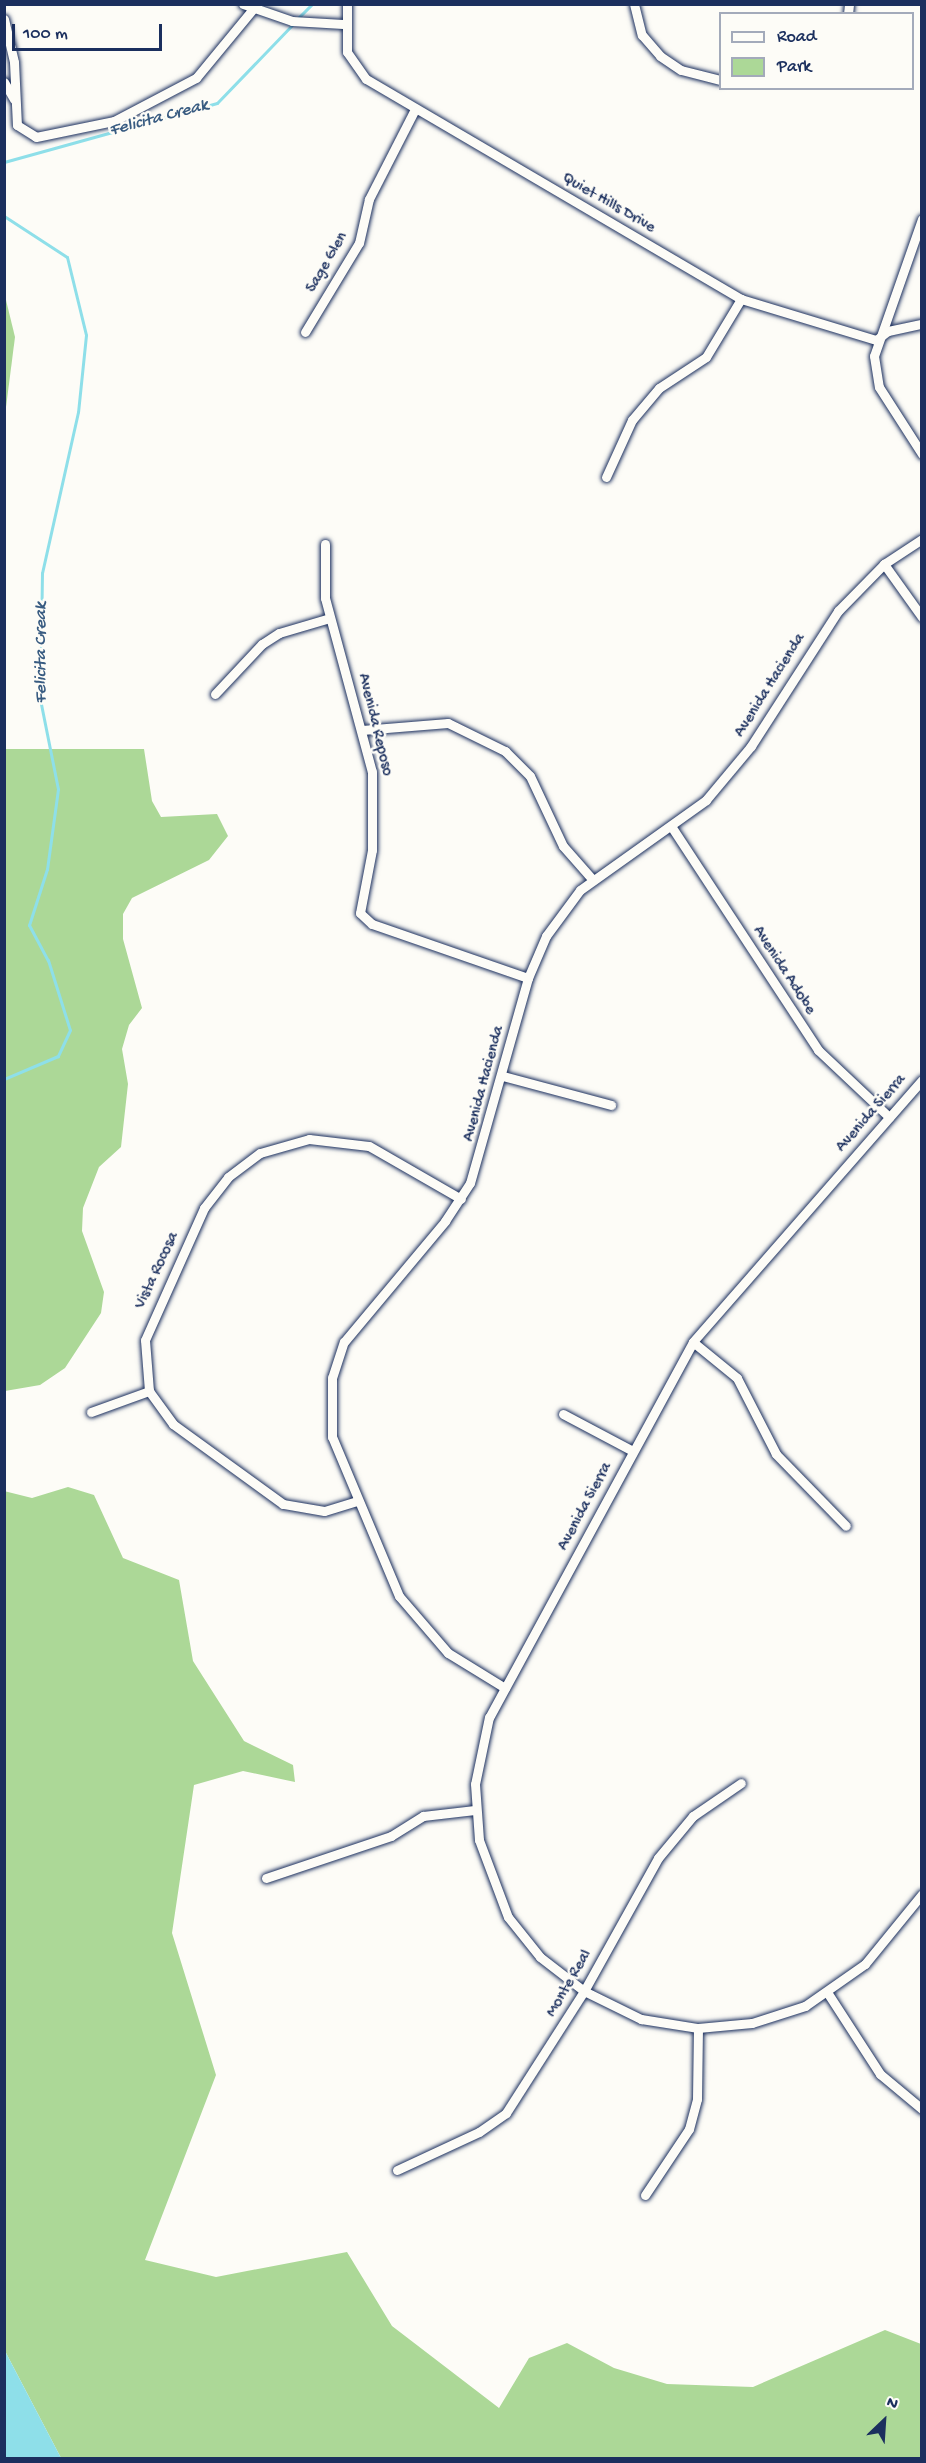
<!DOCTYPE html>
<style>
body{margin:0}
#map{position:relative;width:926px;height:2463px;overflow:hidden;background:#fdfcf7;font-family:"Gochi Hand",sans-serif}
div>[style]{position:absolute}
.green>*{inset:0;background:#acd897}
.water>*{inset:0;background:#8edfe9}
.stream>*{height:3px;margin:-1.5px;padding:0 1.5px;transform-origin:1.5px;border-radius:1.5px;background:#8edfe9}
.roads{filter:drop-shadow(0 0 2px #1b2f5e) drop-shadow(0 0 2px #1b2f5e)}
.minor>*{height:9px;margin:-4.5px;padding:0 4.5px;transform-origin:4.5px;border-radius:4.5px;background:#fdfcf7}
span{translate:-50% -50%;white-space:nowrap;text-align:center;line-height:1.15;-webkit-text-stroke:5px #fdfcf7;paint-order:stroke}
.street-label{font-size:16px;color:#1b2f5e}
.water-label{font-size:18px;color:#385b81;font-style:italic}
.frame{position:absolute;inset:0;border:6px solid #1b2f5e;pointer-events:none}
.legend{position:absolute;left:719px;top:12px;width:195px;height:78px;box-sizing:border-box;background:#fdfcf7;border:2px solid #a3aaba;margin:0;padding:8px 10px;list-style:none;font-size:18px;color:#1b2f5e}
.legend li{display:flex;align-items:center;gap:12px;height:30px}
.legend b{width:30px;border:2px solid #a3aaba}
.north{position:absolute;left:854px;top:2391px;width:60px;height:60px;-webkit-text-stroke:4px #fdfcf7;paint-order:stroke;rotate:25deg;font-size:16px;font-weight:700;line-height:24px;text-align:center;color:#1b2f5e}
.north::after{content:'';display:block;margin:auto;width:21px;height:27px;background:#1b2f5e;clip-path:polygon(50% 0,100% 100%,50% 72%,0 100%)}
.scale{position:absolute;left:12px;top:24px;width:150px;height:27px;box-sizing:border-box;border:3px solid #1b2f5e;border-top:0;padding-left:8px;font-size:18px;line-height:21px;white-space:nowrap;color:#1b2f5e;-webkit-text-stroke:4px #fdfcf7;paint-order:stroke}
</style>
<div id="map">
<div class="green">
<div style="clip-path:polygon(5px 296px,15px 337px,5px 415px)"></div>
<div style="clip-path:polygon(5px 749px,144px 749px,152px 801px,161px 817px,217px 814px,228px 836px,209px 860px,132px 898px,123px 914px,123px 939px,142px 1008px,129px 1025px,122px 1049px,128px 1084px,121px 1147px,99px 1167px,83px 1208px,82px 1231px,104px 1292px,101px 1313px,65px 1368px,40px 1385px,5px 1391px)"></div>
<div style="clip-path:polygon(68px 1487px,94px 1495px,123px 1558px,179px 1580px,193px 1661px,244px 1741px,293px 1765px,295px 1782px,243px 1771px,194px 1785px,172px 1933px,216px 2075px,145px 2260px,216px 2277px,347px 2252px,392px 2326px,499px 2408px,529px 2358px,567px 2343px,614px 2368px,667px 2384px,753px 2387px,885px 2330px,921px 2344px,921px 2458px,61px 2458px,5px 2351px,4px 1491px,32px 1498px)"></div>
</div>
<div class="water">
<div style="clip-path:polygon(4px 2351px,5px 2351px,61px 2458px,5px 2458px)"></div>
</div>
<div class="stream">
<div style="left:298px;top:18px;width:20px;rotate:-45deg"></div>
<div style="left:4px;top:162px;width:221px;rotate:-15.5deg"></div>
<div style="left:217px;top:103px;width:111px;rotate:-46.1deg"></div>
<div style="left:4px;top:216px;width:75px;rotate:33.1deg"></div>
<div style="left:67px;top:257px;width:80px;rotate:76.3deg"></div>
<div style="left:86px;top:335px;width:77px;rotate:95.9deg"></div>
<div style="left:78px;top:412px;width:165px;rotate:102.6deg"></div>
<div style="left:42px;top:573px;width:126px;rotate:90.9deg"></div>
<div style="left:40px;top:699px;width:92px;rotate:78.7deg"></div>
<div style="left:58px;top:789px;width:81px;rotate:97.8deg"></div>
<div style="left:47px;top:869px;width:59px;rotate:107.8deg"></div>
<div style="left:29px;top:925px;width:40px;rotate:62deg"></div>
<div style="left:48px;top:960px;width:73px;rotate:72.6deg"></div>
<div style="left:70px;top:1030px;width:29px;rotate:115deg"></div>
<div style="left:58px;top:1056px;width:59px;rotate:156.9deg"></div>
</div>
<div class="roads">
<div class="minor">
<div style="left:243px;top:4px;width:52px;rotate:19.1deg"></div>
<div style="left:292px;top:21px;width:51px;rotate:3.4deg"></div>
<div style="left:347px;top:4px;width:48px;rotate:90deg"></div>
<div style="left:347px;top:52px;width:33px;rotate:55deg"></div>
<div style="left:366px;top:79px;width:435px;rotate:30.4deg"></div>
<div style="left:741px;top:299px;width:141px;rotate:16.9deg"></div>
<div style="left:876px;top:340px;width:15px;rotate:-37deg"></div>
<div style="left:888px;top:331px;width:35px;rotate:-12deg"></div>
<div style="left:634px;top:4px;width:32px;rotate:76deg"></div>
<div style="left:642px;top:35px;width:28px;rotate:49deg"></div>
<div style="left:660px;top:56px;width:25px;rotate:34deg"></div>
<div style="left:681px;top:70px;width:40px;rotate:14.4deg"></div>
<div style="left:848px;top:14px;width:10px;rotate:-84deg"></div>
<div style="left:4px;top:19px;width:44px;rotate:76.9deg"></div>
<div style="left:14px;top:62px;width:63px;rotate:87.3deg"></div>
<div style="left:17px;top:125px;width:22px;rotate:32deg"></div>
<div style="left:36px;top:137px;width:80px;rotate:-11.6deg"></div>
<div style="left:114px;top:121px;width:93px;rotate:-27.7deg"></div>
<div style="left:196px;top:78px;width:88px;rotate:-50.5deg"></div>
<div style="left:4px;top:82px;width:20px;rotate:60deg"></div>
<div style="left:922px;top:219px;width:145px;rotate:109.3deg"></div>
<div style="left:874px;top:356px;width:31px;rotate:81deg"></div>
<div style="left:879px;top:387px;width:80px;rotate:57.3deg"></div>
<div style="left:305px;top:332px;width:104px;rotate:-58.8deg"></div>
<div style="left:359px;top:243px;width:45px;rotate:-77.2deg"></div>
<div style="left:369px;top:199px;width:101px;rotate:-62.9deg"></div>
<div style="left:606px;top:477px;width:63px;rotate:-65.5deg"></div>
<div style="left:632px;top:420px;width:42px;rotate:-49.8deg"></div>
<div style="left:659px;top:388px;width:56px;rotate:-33.4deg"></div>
<div style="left:706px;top:357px;width:68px;rotate:-58.9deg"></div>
<div style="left:325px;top:544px;width:54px;rotate:90deg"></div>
<div style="left:325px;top:598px;width:180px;rotate:74.9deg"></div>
<div style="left:372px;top:772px;width:78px;rotate:90deg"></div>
<div style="left:372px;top:850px;width:64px;rotate:100.8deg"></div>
<div style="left:360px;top:913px;width:16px;rotate:43deg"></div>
<div style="left:372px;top:924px;width:165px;rotate:19.1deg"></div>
<div style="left:884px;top:564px;width:65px;rotate:54.4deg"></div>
<div style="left:215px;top:694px;width:69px;rotate:-46.8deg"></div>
<div style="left:262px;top:644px;width:20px;rotate:-33deg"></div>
<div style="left:279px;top:633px;width:53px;rotate:-16.4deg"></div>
<div style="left:362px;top:730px;width:86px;rotate:-4.7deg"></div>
<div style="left:448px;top:723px;width:64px;rotate:26.2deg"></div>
<div style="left:505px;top:751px;width:35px;rotate:45deg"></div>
<div style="left:530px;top:776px;width:77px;rotate:64.8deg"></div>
<div style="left:563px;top:846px;width:45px;rotate:48.6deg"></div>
<div style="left:671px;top:826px;width:268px;rotate:56.7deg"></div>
<div style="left:818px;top:1050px;width:98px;rotate:43.3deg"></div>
<div style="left:503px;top:1076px;width:112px;rotate:15deg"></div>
<div style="left:922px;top:1080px;width:348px;rotate:131.2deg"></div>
<div style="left:693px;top:1342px;width:427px;rotate:118.5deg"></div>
<div style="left:489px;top:1717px;width:68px;rotate:101.8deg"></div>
<div style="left:475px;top:1784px;width:56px;rotate:85.9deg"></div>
<div style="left:479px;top:1840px;width:82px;rotate:69.4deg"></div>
<div style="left:508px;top:1917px;width:51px;rotate:51.3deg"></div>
<div style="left:540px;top:1957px;width:56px;rotate:37.7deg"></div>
<div style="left:584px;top:1991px;width:64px;rotate:26.2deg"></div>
<div style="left:641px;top:2019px;width:58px;rotate:9deg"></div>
<div style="left:698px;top:2028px;width:54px;rotate:-5.3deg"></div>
<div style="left:752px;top:2023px;width:56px;rotate:-17.8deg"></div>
<div style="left:805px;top:2006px;width:73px;rotate:-35deg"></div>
<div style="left:865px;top:1964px;width:90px;rotate:-50.8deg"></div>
<div style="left:693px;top:1342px;width:57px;rotate:39.3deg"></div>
<div style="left:737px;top:1378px;width:85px;rotate:62.8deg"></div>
<div style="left:776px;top:1454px;width:100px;rotate:45.8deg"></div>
<div style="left:91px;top:1412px;width:62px;rotate:-19.9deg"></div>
<div style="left:563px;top:1414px;width:79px;rotate:27.9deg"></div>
<div style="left:357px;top:1501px;width:34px;rotate:163deg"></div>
<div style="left:324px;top:1511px;width:42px;rotate:-170.3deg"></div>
<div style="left:283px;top:1504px;width:136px;rotate:-144deg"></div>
<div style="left:173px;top:1424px;width:41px;rotate:-126deg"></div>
<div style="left:149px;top:1391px;width:51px;rotate:-94.5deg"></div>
<div style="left:145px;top:1340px;width:145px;rotate:-65.9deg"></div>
<div style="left:204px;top:1208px;width:39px;rotate:-52deg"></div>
<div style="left:228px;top:1177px;width:40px;rotate:-37deg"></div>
<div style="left:260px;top:1153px;width:51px;rotate:-15.9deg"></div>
<div style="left:309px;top:1139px;width:60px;rotate:6.7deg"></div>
<div style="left:369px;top:1146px;width:106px;rotate:29.9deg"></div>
<div style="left:505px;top:1688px;width:67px;rotate:-148.4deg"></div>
<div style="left:448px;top:1653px;width:75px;rotate:-130.7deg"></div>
<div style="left:399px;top:1596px;width:173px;rotate:-112.8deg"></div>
<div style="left:332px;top:1437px;width:59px;rotate:-90deg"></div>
<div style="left:332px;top:1378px;width:38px;rotate:-72deg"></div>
<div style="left:344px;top:1342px;width:158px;rotate:-50.1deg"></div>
<div style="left:445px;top:1221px;width:45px;rotate:-56.7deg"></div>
<div style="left:470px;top:1183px;width:213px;rotate:-74.2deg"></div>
<div style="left:528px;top:978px;width:46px;rotate:-66.8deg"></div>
<div style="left:546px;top:936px;width:57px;rotate:-53.5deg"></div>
<div style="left:580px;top:890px;width:155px;rotate:-35.5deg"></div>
<div style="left:706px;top:800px;width:70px;rotate:-50.2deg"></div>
<div style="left:751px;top:746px;width:161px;rotate:-57.2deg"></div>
<div style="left:838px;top:611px;width:66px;rotate:-45.6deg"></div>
<div style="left:884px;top:564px;width:45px;rotate:-33.3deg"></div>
<div style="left:266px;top:1878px;width:132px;rotate:-18.6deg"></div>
<div style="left:391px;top:1836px;width:38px;rotate:-32deg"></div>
<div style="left:423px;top:1816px;width:52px;rotate:-6.6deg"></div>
<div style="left:827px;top:1992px;width:98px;rotate:57.1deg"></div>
<div style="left:880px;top:2074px;width:55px;rotate:39.8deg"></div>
<div style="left:397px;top:2170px;width:90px;rotate:-24.9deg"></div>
<div style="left:479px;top:2132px;width:33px;rotate:-35deg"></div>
<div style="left:506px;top:2113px;width:145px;rotate:-57.4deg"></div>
<div style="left:584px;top:1991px;width:152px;rotate:-60.9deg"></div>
<div style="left:658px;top:1858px;width:55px;rotate:-50.2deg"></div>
<div style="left:693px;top:1816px;width:58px;rotate:-34.5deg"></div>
<div style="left:645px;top:2195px;width:79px;rotate:-56.3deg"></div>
<div style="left:689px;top:2129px;width:31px;rotate:-75deg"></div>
<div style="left:697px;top:2099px;width:71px;rotate:-89.2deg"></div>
</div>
</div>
<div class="street-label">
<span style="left:608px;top:204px;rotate:30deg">Quiet Hills Drive</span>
<span style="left:328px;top:263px;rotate:-60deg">Sage Glen</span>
<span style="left:771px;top:686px;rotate:-58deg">Avenida Hacienda</span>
<span style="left:374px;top:725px;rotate:76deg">Avenida Reposo</span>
<span style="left:783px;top:971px;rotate:57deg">Avenida Adobe</span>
<span style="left:485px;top:1084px;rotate:-75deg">Avenida Hacienda</span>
<span style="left:872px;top:1114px;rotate:-49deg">Avenida Sierra</span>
<span style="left:158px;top:1271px;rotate:-65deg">Vista Rocosa</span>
<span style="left:586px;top:1507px;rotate:-62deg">Avenida Sierra</span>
<span style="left:570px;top:1984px;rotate:-60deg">Monte Real</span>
</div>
<div class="water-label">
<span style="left:159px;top:119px;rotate:-15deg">Felicita Creak</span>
<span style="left:42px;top:653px;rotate:-90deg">Felicita Creak</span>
</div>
<div class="frame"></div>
<ul class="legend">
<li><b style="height:8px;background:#fdfcf7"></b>Road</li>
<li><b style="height:16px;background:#acd897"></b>Park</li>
</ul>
<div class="north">N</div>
<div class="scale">100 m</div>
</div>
